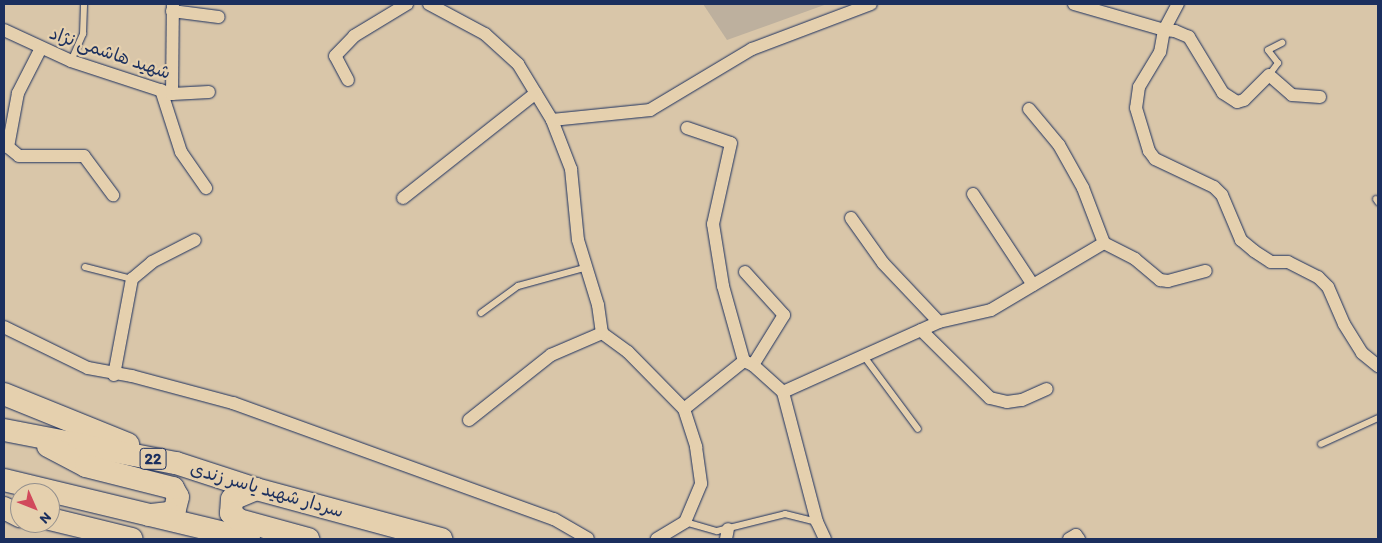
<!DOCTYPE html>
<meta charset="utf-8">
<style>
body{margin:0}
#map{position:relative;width:1382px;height:543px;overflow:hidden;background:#d9c6a9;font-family:Itim,"Playpen Sans Arabic",sans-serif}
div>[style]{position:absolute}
.green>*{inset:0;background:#bdb09e}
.roads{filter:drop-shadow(0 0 1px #1b2f5e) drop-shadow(0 0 1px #1b2f5e)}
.lane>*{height:6px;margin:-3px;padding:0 3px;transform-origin:3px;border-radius:3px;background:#e5d0ae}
.street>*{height:12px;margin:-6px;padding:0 6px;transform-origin:6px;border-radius:6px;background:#e5d0ae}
.highway>*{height:22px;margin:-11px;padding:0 11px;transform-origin:11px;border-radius:11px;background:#e5d0ae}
span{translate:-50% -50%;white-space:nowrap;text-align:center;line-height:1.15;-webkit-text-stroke:4.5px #e5d0ae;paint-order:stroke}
.shield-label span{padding:1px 4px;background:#e5d0ae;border:1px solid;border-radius:4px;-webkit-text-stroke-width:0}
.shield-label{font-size:16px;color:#1b2f5e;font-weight:700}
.street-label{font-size:18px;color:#1b2f5e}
.frame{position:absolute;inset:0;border:5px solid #1b2f5e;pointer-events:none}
.north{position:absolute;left:10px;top:483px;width:50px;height:50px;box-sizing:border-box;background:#e5d0ae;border:1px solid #94908e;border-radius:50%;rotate:134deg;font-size:14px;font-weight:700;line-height:20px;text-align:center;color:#1b2f5e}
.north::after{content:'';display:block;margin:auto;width:18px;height:22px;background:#d1495b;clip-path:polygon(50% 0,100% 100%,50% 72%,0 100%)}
</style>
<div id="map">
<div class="green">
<div style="clip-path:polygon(703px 4px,827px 4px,727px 40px)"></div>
</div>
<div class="roads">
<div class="lane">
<div style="left:71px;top:61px;width:30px;rotate:-66deg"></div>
<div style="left:83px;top:34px;width:30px;rotate:-88deg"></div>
<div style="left:1269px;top:75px;width:15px;rotate:-53deg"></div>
<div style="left:1278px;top:63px;width:16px;rotate:-128deg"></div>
<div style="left:1268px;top:50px;width:16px;rotate:-27deg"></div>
<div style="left:1376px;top:199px;width:4px;rotate:56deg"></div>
<div style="left:85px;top:267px;width:49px;rotate:14.3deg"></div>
<div style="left:481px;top:313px;width:46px;rotate:-36.1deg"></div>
<div style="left:518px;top:286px;width:68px;rotate:-15.3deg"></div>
<div style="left:863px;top:355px;width:92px;rotate:53.4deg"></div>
<div style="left:1321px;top:444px;width:63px;rotate:-24.5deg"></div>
<div style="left:685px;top:522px;width:33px;rotate:16deg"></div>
<div style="left:717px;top:531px;width:70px;rotate:-14deg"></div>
<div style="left:785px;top:514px;width:33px;rotate:14deg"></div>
</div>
<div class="street">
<div style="left:429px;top:4px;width:64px;rotate:28.2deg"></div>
<div style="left:485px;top:34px;width:45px;rotate:42.3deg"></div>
<div style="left:518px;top:64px;width:66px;rotate:58.7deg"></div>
<div style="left:552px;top:120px;width:53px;rotate:68.8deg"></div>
<div style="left:571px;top:169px;width:71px;rotate:84.4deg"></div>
<div style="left:578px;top:240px;width:68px;rotate:72.9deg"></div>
<div style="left:598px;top:305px;width:28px;rotate:82deg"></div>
<div style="left:602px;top:333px;width:32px;rotate:36deg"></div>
<div style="left:628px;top:352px;width:80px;rotate:45.5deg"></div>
<div style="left:684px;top:409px;width:40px;rotate:72deg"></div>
<div style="left:696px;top:447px;width:37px;rotate:82deg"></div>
<div style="left:701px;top:484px;width:41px;rotate:112.8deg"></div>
<div style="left:685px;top:522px;width:33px;rotate:149deg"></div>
<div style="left:1074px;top:4px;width:94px;rotate:16.1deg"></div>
<div style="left:1164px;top:30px;width:30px;rotate:-62deg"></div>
<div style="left:172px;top:11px;width:47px;rotate:7.3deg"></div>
<div style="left:4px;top:30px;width:74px;rotate:24.8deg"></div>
<div style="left:71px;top:61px;width:106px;rotate:18.1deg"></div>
<div style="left:172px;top:94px;width:37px;rotate:-3deg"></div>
<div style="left:41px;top:48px;width:51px;rotate:117.1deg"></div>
<div style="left:18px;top:93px;width:55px;rotate:100.5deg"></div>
<div style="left:8px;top:147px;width:14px;rotate:39deg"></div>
<div style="left:19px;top:156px;width:65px"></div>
<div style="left:84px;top:156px;width:49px;rotate:53.4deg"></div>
<div style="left:348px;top:80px;width:27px;rotate:-118deg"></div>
<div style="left:335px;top:56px;width:28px;rotate:-46deg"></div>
<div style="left:354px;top:36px;width:62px;rotate:-31.1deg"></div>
<div style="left:161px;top:90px;width:65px;rotate:72.1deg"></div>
<div style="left:181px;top:152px;width:44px;rotate:55.2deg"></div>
<div style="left:172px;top:94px;width:90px;rotate:-89.4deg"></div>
<div style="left:1320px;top:97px;width:28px;rotate:-176deg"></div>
<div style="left:1292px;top:95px;width:30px;rotate:-139deg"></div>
<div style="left:1269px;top:75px;width:35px;rotate:135deg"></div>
<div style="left:1244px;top:100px;width:7px;rotate:164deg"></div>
<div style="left:1237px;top:102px;width:17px;rotate:-147deg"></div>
<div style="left:1223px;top:93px;width:66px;rotate:-121.3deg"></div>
<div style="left:1189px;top:37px;width:15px;rotate:-157deg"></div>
<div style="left:1175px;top:31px;width:11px;rotate:-175deg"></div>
<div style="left:1164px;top:30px;width:22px;rotate:100deg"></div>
<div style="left:1160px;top:52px;width:41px;rotate:121deg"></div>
<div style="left:1139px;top:87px;width:21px;rotate:98deg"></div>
<div style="left:1136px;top:108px;width:45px;rotate:73.2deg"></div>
<div style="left:1149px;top:151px;width:10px;rotate:53deg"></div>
<div style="left:1155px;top:159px;width:65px;rotate:25.4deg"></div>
<div style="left:1214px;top:187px;width:11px;rotate:45deg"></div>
<div style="left:1222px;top:195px;width:49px;rotate:67.1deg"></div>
<div style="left:1241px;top:240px;width:17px;rotate:40deg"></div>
<div style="left:1254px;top:251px;width:20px;rotate:33deg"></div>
<div style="left:1271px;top:262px;width:17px"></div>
<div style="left:1288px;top:262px;width:34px;rotate:27deg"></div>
<div style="left:1318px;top:277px;width:14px;rotate:45deg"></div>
<div style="left:1328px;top:287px;width:40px;rotate:66.6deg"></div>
<div style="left:1344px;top:324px;width:34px;rotate:58deg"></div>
<div style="left:1362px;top:353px;width:21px;rotate:39deg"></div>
<div style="left:1029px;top:109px;width:47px;rotate:50.2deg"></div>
<div style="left:1059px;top:145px;width:49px;rotate:60.8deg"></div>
<div style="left:1083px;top:188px;width:59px;rotate:69.1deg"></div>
<div style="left:552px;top:120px;width:99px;rotate:-5.8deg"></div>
<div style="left:650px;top:110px;width:119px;rotate:-30.9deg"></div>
<div style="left:752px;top:49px;width:127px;rotate:-20.7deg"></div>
<div style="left:687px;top:128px;width:46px;rotate:18.8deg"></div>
<div style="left:731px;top:143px;width:83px;rotate:102.5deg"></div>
<div style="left:713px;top:224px;width:63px;rotate:80.8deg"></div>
<div style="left:723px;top:286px;width:78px;rotate:74.4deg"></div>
<div style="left:973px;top:194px;width:109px;rotate:56.6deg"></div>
<div style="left:403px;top:198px;width:169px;rotate:-38.3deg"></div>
<div style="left:851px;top:218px;width:55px;rotate:54.6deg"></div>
<div style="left:883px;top:263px;width:81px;rotate:46.5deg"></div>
<div style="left:745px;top:272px;width:58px;rotate:47.8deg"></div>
<div style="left:784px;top:315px;width:59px;rotate:121.8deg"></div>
<div style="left:4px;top:327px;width:93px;rotate:26deg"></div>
<div style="left:88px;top:368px;width:45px;rotate:10.3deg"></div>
<div style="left:132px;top:376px;width:105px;rotate:15deg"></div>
<div style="left:233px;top:403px;width:341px;rotate:19.9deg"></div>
<div style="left:554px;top:519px;width:39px;rotate:30deg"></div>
<div style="left:921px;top:330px;width:97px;rotate:44.6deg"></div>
<div style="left:990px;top:398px;width:17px;rotate:13deg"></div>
<div style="left:1007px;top:402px;width:15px;rotate:-8deg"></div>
<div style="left:1022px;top:400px;width:27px;rotate:-24deg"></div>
<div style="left:114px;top:375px;width:98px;rotate:-79.4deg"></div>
<div style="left:132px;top:279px;width:26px;rotate:-40deg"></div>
<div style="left:152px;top:262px;width:48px;rotate:-27.1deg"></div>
<div style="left:684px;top:409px;width:77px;rotate:-38.7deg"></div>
<div style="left:744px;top:361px;width:10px;rotate:24deg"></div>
<div style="left:753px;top:365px;width:40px;rotate:42deg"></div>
<div style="left:469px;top:420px;width:105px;rotate:-38.4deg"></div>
<div style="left:551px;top:355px;width:56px;rotate:-23.3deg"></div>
<div style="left:726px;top:539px;width:10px;rotate:-79deg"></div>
<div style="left:825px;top:539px;width:19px;rotate:-115deg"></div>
<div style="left:817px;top:522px;width:134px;rotate:-104.7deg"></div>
<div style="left:783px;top:392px;width:171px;rotate:-24.2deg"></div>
<div style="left:939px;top:322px;width:53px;rotate:-13deg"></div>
<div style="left:991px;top:310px;width:131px;rotate:-30.7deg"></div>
<div style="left:1104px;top:243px;width:35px;rotate:27deg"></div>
<div style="left:1135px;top:259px;width:33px;rotate:40deg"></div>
<div style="left:1160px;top:280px;width:8px;rotate:7deg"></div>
<div style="left:1168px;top:281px;width:39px;rotate:-15deg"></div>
<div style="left:1069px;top:539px;width:8px;rotate:-30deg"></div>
<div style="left:1076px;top:535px;width:5px;rotate:53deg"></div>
</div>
<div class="highway">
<div style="left:4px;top:394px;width:134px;rotate:22deg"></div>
<div style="left:4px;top:430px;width:175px;rotate:10.9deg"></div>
<div style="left:176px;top:463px;width:84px;rotate:18deg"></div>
<div style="left:256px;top:489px;width:192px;rotate:15.1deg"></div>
<div style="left:48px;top:446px;width:43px;rotate:27.8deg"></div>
<div style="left:86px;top:466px;width:90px;rotate:14.2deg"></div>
<div style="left:173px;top:488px;width:10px;rotate:61deg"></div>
<div style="left:178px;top:497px;width:12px;rotate:104deg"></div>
<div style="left:175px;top:509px;width:7px;rotate:146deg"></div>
<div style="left:169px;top:513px;width:20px;rotate:174deg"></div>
<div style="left:4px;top:480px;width:252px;rotate:13.5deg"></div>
<div style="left:256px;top:489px;width:26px;rotate:157deg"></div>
<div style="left:232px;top:499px;width:14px;rotate:94deg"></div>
<div style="left:231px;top:513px;width:11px;rotate:41deg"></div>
<div style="left:239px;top:520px;width:72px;rotate:15.4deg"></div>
<div style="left:4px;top:508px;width:18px;rotate:27deg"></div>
<div style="left:50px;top:519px;width:84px;rotate:13.7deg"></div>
</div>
</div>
<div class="shield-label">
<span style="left:153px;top:459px">22</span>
</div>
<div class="street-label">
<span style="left:110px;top:53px;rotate:19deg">شهید هاشمی نژاد</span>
<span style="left:267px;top:490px;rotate:16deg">سردار شهید یاسر زندی</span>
</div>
<div class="frame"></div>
<div class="north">N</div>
</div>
